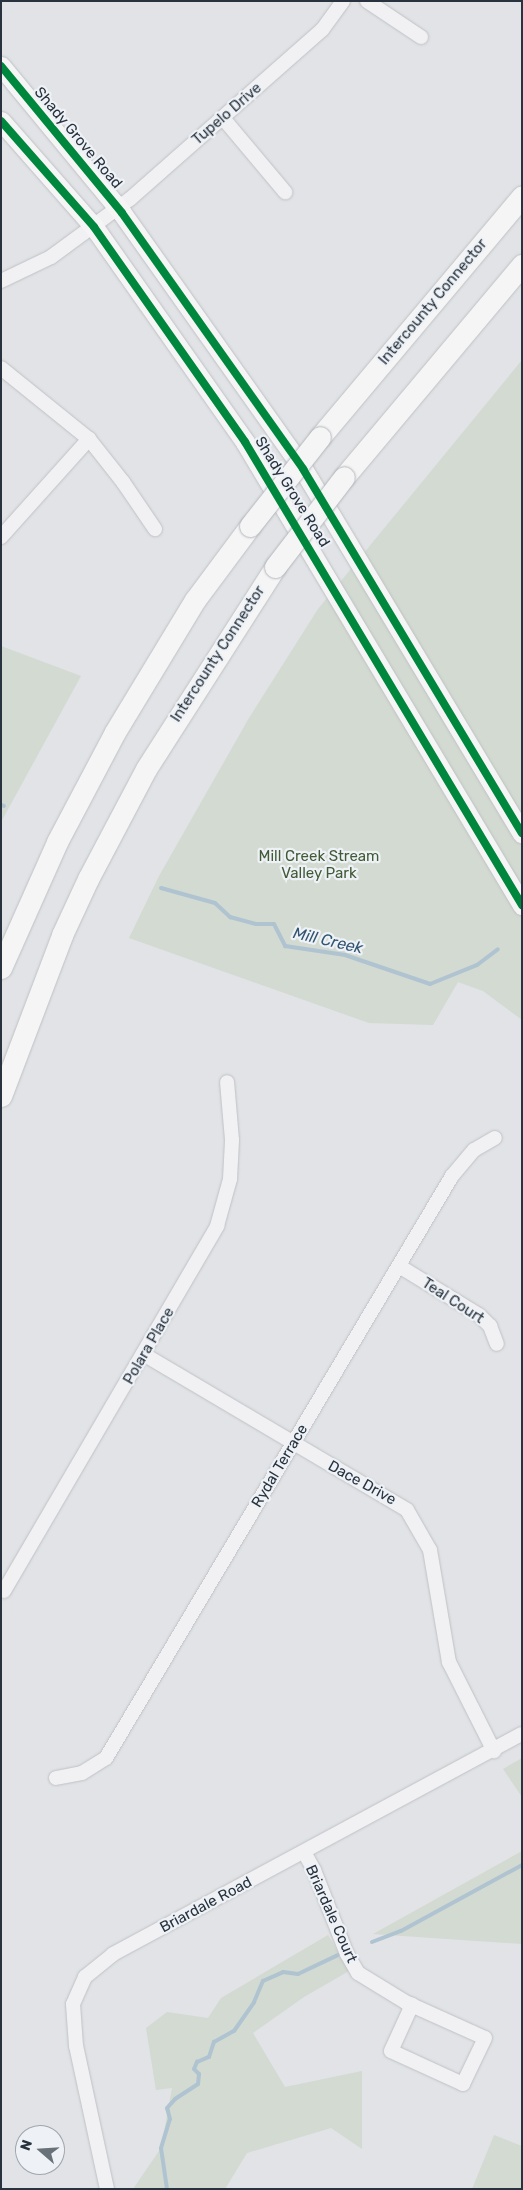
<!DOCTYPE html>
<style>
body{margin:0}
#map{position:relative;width:523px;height:2190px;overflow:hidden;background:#e1e3e6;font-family:Rubik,sans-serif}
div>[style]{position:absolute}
.green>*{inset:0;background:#d2dad1}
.stream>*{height:4px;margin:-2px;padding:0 2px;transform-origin:2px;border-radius:2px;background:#afc3d1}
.roads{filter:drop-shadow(0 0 1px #bfc1c4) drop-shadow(0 0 1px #bfc1c4)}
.minor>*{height:14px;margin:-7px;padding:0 7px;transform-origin:7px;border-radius:7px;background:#f1f1f3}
.major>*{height:19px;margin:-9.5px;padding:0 9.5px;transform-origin:9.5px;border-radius:9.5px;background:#f5f5f6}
.highway>*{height:21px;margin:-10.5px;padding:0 10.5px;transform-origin:10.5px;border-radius:10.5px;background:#f5f5f6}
.bridges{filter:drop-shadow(0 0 1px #b3b6bb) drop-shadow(0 0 1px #b3b6bb)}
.highway-bridge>*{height:21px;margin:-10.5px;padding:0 10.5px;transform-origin:10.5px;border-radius:10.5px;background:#f5f5f6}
.cycleway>*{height:8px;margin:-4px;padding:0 4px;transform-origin:4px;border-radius:4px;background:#00873e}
span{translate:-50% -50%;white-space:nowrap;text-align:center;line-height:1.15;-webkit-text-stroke:4.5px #eef2f6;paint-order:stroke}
.street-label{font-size:15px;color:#28333f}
.park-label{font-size:15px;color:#405b35}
.water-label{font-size:16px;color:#325573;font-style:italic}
.frame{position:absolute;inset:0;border:2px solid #28333f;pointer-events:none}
.north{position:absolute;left:15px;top:2125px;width:50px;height:50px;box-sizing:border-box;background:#eef2f6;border:1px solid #9fa6ad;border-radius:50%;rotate:289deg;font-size:14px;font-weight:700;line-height:20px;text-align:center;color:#28333f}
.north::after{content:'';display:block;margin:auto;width:18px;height:22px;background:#697179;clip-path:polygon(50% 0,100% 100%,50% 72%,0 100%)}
</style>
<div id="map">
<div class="green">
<div style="clip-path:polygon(522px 360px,522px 1020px,483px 991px,458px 982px,433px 1025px,369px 1023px,129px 938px,159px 876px,249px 718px,318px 609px)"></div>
<div style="clip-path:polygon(1px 646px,81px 676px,1px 822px)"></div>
<div style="clip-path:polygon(522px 1758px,522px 1797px,503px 1769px)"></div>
<div style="clip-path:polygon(522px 1851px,522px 1944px,373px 1934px)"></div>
<div style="clip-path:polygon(328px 1935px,349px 1971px,304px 1997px,253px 2033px,285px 2087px,362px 2071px,362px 2149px,331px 2128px,247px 2153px,225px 2189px,133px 2189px,161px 2148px,172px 2088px,156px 2090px,146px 2028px,167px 2012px,208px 2018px,221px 1998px)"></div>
<div style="clip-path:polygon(494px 2135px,522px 2146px,522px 2189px,472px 2189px)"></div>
</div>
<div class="stream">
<div style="left:1px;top:805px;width:3px;rotate:18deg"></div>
<div style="left:161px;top:888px;width:56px;rotate:15.5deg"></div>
<div style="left:215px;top:903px;width:21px;rotate:43deg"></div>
<div style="left:230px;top:917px;width:27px;rotate:15deg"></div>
<div style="left:256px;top:924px;width:18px"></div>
<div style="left:274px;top:924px;width:25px;rotate:63deg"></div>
<div style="left:285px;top:946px;width:61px;rotate:8.5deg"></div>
<div style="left:345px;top:955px;width:90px;rotate:18.8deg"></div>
<div style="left:430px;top:984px;width:51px;rotate:-22deg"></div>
<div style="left:477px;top:965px;width:26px;rotate:-37deg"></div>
<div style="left:372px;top:1942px;width:31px;rotate:-21deg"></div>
<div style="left:401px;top:1931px;width:138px;rotate:-28.6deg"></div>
<div style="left:167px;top:2189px;width:41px;rotate:-98.3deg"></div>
<div style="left:161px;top:2148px;width:30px;rotate:-73deg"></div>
<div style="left:170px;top:2119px;width:11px;rotate:-105deg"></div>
<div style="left:167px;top:2108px;width:12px;rotate:-48deg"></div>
<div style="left:175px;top:2099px;width:27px;rotate:-33deg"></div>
<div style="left:198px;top:2084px;width:10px;rotate:-84deg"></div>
<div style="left:199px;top:2074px;width:7px;rotate:-135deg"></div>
<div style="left:194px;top:2069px;width:8px;rotate:-67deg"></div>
<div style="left:197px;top:2062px;width:13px;rotate:-23deg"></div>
<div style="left:209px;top:2057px;width:16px;rotate:-72deg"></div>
<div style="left:214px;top:2042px;width:23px;rotate:-29deg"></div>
<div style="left:234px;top:2031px;width:35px;rotate:-55deg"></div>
<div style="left:254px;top:2002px;width:23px;rotate:-67deg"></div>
<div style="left:263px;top:1981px;width:22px;rotate:-24deg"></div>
<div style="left:283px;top:1972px;width:15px;rotate:8deg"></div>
<div style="left:298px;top:1974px;width:44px;rotate:-25.4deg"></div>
</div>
<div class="roads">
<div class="minor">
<div style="left:367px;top:1px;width:65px;rotate:33.7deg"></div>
<div style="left:223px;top:118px;width:97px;rotate:50deg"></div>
<div style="left:1px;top:281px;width:55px;rotate:-25.6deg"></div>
<div style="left:51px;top:257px;width:98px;rotate:-36.3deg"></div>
<div style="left:130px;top:199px;width:256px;rotate:-41.4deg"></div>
<div style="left:322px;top:30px;width:36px;rotate:-54deg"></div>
<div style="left:1px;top:368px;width:113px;rotate:38.9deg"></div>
<div style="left:89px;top:439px;width:55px;rotate:51.7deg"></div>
<div style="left:123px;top:482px;width:57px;rotate:55.8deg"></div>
<div style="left:1px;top:537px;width:132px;rotate:-48.1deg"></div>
<div style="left:399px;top:1266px;width:94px;rotate:31.5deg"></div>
<div style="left:479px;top:1315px;width:16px;rotate:45deg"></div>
<div style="left:490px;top:1326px;width:19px;rotate:69deg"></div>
<div style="left:145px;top:1355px;width:304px;rotate:30.6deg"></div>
<div style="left:407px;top:1510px;width:46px;rotate:60.1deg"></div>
<div style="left:430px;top:1550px;width:114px;rotate:80.4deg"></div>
<div style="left:449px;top:1662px;width:100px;rotate:63.2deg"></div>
<div style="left:4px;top:1591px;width:423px;rotate:-59.7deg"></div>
<div style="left:217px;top:1226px;width:49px;rotate:-74.5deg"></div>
<div style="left:230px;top:1179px;width:39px;rotate:-87deg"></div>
<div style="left:232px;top:1140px;width:58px;rotate:-94.9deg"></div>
<div style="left:56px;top:1778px;width:26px;rotate:-11deg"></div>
<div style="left:82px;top:1773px;width:28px;rotate:-32deg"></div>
<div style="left:106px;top:1758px;width:677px;rotate:-59.27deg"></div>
<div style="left:452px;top:1176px;width:34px;rotate:-50deg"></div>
<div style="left:474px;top:1150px;width:24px;rotate:-30deg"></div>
<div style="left:304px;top:1852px;width:21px;rotate:61deg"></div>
<div style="left:314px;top:1870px;width:90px;rotate:68.6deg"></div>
<div style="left:347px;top:1954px;width:22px;rotate:60deg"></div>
<div style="left:358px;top:1973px;width:57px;rotate:31.5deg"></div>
<div style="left:407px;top:2003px;width:85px;rotate:24.2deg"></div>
<div style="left:485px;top:2038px;width:51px;rotate:115.6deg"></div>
<div style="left:463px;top:2084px;width:79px;rotate:-155.4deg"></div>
<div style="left:391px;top:2051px;width:51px;rotate:-65.5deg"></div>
<div style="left:107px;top:2189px;width:146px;rotate:-102.2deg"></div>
<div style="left:76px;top:2046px;width:42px;rotate:-94.1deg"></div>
<div style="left:73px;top:2004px;width:30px;rotate:-66deg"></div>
<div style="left:85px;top:1977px;width:36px;rotate:-39deg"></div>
<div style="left:113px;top:1954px;width:464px;rotate:-28.3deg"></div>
</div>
<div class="major">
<div style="left:1px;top:66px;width:190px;rotate:50.5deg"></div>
<div style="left:122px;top:213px;width:314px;rotate:54.7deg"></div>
<div style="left:303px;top:469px;width:425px;rotate:59deg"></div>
<div style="left:1px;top:121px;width:141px;rotate:48.7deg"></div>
<div style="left:94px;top:227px;width:263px;rotate:54.9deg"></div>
<div style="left:245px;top:442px;width:540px;rotate:59.11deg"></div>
</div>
<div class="highway">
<div style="left:320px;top:437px;width:314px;rotate:-50deg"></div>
<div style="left:344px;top:477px;width:277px;rotate:-50deg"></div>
<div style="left:1px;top:968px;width:138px;rotate:-66deg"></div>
<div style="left:57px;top:842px;width:124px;rotate:-62.2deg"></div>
<div style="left:115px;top:732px;width:154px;rotate:-58.8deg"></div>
<div style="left:195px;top:600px;width:92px;rotate:-53.4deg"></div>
<div style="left:1px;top:1096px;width:172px;rotate:-69.2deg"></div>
<div style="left:62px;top:935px;width:62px;rotate:-65.1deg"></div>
<div style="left:88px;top:879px;width:124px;rotate:-62.2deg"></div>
<div style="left:146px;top:769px;width:240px;rotate:-57.4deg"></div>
</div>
</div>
<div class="bridges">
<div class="highway-bridge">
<div style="left:250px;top:526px;width:113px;rotate:-51.8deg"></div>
<div style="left:275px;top:567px;width:113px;rotate:-52.5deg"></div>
</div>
</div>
<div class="cycleway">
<div style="left:1px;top:66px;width:190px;rotate:50.5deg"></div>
<div style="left:122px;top:213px;width:314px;rotate:54.7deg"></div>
<div style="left:303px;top:469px;width:425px;rotate:59deg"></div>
<div style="left:1px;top:121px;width:141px;rotate:48.7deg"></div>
<div style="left:94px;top:227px;width:263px;rotate:54.9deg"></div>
<div style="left:245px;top:442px;width:540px;rotate:59.11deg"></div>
</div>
<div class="street-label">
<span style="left:227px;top:114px;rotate:-41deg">Tupelo Drive</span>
<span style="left:78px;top:138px;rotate:50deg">Shady Grove Road</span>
<span style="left:433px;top:302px;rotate:-50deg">Intercounty Connector</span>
<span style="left:292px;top:492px;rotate:58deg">Shady Grove Road</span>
<span style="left:218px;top:654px;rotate:-57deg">Intercounty Connector</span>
<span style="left:453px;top:1301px;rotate:33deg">Teal Court</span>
<span style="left:149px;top:1346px;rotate:-60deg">Polara Place</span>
<span style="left:280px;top:1466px;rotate:-59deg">Rydal Terrace</span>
<span style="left:362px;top:1483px;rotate:29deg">Dace Drive</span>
<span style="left:206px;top:1905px;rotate:-28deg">Briardale Road</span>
<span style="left:331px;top:1914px;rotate:66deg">Briardale Court</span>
</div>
<div class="park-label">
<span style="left:319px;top:865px">Mill Creek Stream<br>Valley Park</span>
</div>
<div class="water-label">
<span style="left:328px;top:941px;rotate:13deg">Mill Creek</span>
</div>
<div class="frame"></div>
<div class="north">N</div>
</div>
